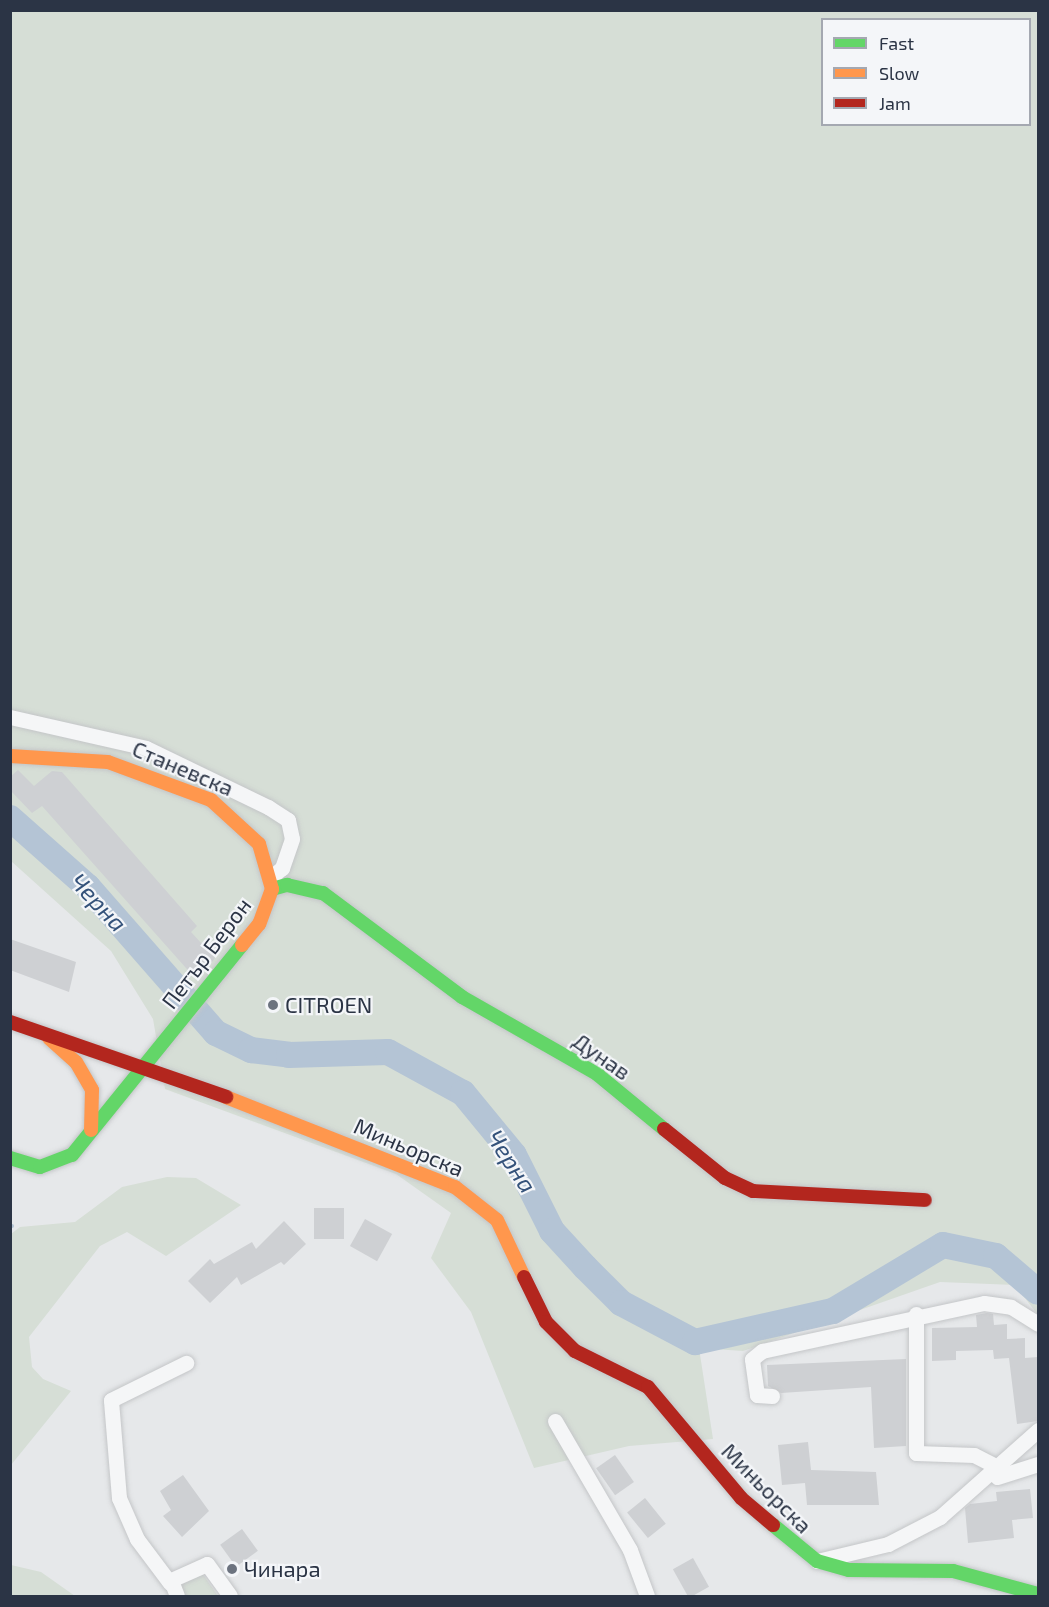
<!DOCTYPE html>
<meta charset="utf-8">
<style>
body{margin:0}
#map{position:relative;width:1049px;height:1607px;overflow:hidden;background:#e6e8ea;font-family:"Exo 2",sans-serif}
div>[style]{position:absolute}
.green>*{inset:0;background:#d6ded6}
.stream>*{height:4.5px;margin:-2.25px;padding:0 2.25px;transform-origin:2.25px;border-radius:2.25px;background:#b4c4d5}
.river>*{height:26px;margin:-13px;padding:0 13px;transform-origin:13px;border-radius:13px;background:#b4c4d5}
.building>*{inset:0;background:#ced0d3;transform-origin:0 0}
.roads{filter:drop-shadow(0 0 2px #c4c6c8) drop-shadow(0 0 2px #c4c6c8)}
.street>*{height:15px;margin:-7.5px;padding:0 7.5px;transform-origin:7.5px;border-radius:7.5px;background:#f5f6f7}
.fast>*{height:14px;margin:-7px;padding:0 7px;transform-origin:7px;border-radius:7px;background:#63d668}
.slow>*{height:14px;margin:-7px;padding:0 7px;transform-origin:7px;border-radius:7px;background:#ff974d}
.jam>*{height:14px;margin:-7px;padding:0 7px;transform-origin:7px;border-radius:7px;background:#b3261e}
.dots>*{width:16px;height:16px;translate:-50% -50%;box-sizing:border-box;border:3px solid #f4f6f9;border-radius:50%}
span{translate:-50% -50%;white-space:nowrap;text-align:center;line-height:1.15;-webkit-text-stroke:4.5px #f4f6f9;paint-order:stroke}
.street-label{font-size:22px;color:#2b3445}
.poi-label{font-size:22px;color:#2b3445}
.left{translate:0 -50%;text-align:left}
.water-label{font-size:24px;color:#34527a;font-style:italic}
.frame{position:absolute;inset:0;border:12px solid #2b3445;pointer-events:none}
.legend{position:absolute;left:821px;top:18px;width:210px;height:108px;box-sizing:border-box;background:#f4f6f9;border:2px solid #a4a8b1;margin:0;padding:8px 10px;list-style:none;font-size:18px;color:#2b3445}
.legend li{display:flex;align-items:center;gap:12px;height:30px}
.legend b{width:30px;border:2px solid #a4a8b1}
</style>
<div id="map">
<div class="green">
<div style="clip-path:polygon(evenodd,11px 11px,1038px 11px,1038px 1315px,1015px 1285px,940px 1282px,743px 1351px,699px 1348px,713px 1439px,629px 1446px,534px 1468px,471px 1312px,431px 1258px,451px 1213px,396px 1174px,165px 1089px,153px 1019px,111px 951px,11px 861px,11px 11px,822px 20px,1030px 20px,1030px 124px,822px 124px,822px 20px)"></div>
<div style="clip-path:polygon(167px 1177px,196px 1178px,241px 1205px,166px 1256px,127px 1232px,100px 1246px,29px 1337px,32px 1367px,43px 1379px,71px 1391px,11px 1465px,11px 1234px,20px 1227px,75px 1222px,122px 1187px)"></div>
<div style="clip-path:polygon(11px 1565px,41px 1572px,75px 1596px,11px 1596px)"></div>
<div style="clip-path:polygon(202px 1573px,218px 1596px,181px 1596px,174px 1584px)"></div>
</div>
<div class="stream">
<div style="left:10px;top:1226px;width:2px"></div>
</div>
<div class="river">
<div style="left:10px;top:818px;width:104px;rotate:41.5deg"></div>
<div style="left:88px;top:887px;width:194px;rotate:48.8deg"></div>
<div style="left:216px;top:1033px;width:39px;rotate:26deg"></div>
<div style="left:251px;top:1050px;width:38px;rotate:7deg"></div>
<div style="left:289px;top:1055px;width:99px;rotate:-1.7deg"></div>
<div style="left:388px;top:1052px;width:85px;rotate:28.7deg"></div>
<div style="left:463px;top:1093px;width:80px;rotate:50.6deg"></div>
<div style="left:514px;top:1155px;width:85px;rotate:63.4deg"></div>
<div style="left:552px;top:1231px;width:49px;rotate:47.5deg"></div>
<div style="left:585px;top:1267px;width:51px;rotate:45deg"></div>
<div style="left:621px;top:1303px;width:84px;rotate:27.8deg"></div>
<div style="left:695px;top:1342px;width:141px;rotate:-12.7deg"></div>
<div style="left:833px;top:1311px;width:128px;rotate:-31deg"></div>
<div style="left:943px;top:1245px;width:54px;rotate:11.7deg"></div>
<div style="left:996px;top:1256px;width:55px;rotate:40.6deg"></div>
</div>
<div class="building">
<div style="clip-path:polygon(18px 770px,34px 786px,52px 771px,62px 772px,197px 926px,191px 932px,215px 958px,212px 962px,194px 977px,42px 806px,32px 813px,10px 790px,10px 777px)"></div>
<div style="clip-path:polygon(10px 939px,76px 962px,69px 992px,10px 970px)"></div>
<div style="left:314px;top:1208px;width:30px;height:31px"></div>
<div style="left:365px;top:1219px;width:31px;height:31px;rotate:29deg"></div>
<div style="clip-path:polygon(284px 1221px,306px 1244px,284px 1265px,281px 1262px,241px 1285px,237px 1277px,210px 1303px,188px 1281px,210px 1259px,214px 1264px,252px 1242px,256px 1249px)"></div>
<div style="clip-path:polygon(987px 1313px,993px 1314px,994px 1325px,1007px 1324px,1007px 1339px,1025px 1338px,1025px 1358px,1038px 1357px,1038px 1421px,1017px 1424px,1009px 1358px,994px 1359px,993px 1350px,956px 1351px,956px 1360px,932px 1361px,932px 1328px,977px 1327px,976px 1315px)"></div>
<div style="clip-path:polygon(906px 1359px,906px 1446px,874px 1448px,871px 1387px,781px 1393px,768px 1386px,767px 1365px)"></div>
<div style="clip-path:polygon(808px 1442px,811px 1470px,876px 1472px,879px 1505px,807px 1505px,805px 1483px,782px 1485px,778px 1445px)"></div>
<div style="left:615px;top:1455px;width:33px;height:23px;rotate:55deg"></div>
<div style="clip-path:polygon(183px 1475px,209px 1511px,182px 1537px,163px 1516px,171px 1510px,160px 1491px)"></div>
<div style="clip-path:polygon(1030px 1489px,1033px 1518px,1012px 1520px,1014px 1538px,968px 1543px,965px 1508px,970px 1504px,997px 1501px,996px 1492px)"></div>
<div style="left:645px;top:1498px;width:33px;height:23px;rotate:51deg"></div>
<div style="left:242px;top:1529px;width:27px;height:27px;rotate:54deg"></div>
<div style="left:693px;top:1558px;width:33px;height:23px;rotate:61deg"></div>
</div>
<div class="roads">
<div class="street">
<div style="left:10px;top:717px;width:139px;rotate:12.8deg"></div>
<div style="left:146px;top:748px;width:136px;rotate:25.8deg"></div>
<div style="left:268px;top:807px;width:24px;rotate:33deg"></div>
<div style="left:288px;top:820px;width:19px;rotate:78deg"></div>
<div style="left:292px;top:839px;width:31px;rotate:109deg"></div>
<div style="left:282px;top:868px;width:13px;rotate:141deg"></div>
<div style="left:916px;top:1314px;width:139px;rotate:90deg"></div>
<div style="left:916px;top:1453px;width:58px;rotate:2deg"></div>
<div style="left:974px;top:1455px;width:28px;rotate:27deg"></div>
<div style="left:772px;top:1396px;width:15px;rotate:-176deg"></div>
<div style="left:757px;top:1395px;width:36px;rotate:-98deg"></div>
<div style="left:752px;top:1359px;width:13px;rotate:-39deg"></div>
<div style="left:762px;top:1351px;width:227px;rotate:-12.2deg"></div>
<div style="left:984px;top:1303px;width:27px;rotate:8deg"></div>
<div style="left:1011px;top:1307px;width:32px;rotate:32deg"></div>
<div style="left:555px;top:1421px;width:149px;rotate:59.8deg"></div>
<div style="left:630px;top:1550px;width:49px;rotate:69.7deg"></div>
<div style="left:997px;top:1477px;width:43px;rotate:-17.6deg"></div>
<div style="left:817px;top:1561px;width:73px;rotate:-13.5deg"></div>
<div style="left:888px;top:1544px;width:59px;rotate:-27.4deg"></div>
<div style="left:940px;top:1517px;width:131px;rotate:-41.6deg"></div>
<div style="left:170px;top:1583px;width:55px;rotate:-126.9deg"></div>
<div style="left:137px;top:1539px;width:45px;rotate:-113.7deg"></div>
<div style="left:119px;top:1498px;width:98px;rotate:-94.7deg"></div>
<div style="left:111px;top:1400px;width:84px;rotate:-26.3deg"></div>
<div style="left:177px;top:1596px;width:17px;rotate:-111deg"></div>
<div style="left:171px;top:1580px;width:39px;rotate:-24deg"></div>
<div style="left:207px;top:1564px;width:39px;rotate:54deg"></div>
</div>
<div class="fast">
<div style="left:272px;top:889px;width:16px;rotate:-15deg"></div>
<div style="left:287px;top:885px;width:37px;rotate:13deg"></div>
<div style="left:323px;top:893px;width:174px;rotate:36.8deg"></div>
<div style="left:462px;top:997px;width:155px;rotate:29.7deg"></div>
<div style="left:597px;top:1074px;width:87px;rotate:39.4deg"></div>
<div style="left:10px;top:1158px;width:31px;rotate:17deg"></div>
<div style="left:40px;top:1167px;width:34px;rotate:-21deg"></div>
<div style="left:72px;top:1155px;width:270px;rotate:-51deg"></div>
<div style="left:773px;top:1525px;width:57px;rotate:39.3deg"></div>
<div style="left:817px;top:1561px;width:33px;rotate:16deg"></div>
<div style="left:849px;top:1570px;width:104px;rotate:0.6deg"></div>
<div style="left:953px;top:1571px;width:88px;rotate:15.1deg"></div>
</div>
<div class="slow">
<div style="left:10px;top:756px;width:98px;rotate:3.5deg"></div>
<div style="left:108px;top:762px;width:110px;rotate:20.3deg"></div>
<div style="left:211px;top:800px;width:65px;rotate:42.5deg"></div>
<div style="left:259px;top:844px;width:47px;rotate:73.9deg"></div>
<div style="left:272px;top:889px;width:37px;rotate:110deg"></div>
<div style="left:259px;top:924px;width:27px;rotate:129deg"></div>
<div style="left:49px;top:1038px;width:36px;rotate:42deg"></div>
<div style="left:76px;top:1062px;width:32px;rotate:60deg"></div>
<div style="left:92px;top:1090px;width:40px;rotate:91.4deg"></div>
<div style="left:226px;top:1097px;width:246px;rotate:21.5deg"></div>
<div style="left:455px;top:1187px;width:53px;rotate:38.2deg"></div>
<div style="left:497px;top:1220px;width:63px;rotate:64.7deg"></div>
</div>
<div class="jam">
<div style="left:10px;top:1022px;width:229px;rotate:19.1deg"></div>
<div style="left:664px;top:1129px;width:78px;rotate:38.8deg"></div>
<div style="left:725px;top:1178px;width:31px;rotate:25deg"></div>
<div style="left:753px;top:1191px;width:172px;rotate:3deg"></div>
<div style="left:524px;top:1277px;width:50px;rotate:63.9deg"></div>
<div style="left:546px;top:1322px;width:41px;rotate:45deg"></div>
<div style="left:575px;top:1351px;width:81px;rotate:26.3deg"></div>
<div style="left:648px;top:1387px;width:145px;rotate:50deg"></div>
<div style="left:741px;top:1498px;width:42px;rotate:40.2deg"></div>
</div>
</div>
<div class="dots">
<div style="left:273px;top:1005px;background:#6c737f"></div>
<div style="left:232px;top:1569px;background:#6c737f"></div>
</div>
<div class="street-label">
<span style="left:183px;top:768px;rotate:23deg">Станевска</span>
<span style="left:206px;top:953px;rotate:-53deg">Петър Берон</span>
<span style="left:602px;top:1056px;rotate:35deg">Дунав</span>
<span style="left:409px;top:1147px;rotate:23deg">Миньорска</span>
<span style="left:767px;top:1488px;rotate:45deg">Миньорска</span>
</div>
<div class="poi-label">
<span class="left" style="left:285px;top:1005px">CITROEN</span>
<span class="left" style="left:244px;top:1569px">Чинара</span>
</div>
<div class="water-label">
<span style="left:99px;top:902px;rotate:47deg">Черна</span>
<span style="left:512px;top:1161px;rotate:57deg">Черна</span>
</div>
<div class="frame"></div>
<ul class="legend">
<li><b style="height:8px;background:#63d668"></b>Fast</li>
<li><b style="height:8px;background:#ff974d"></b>Slow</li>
<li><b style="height:8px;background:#b3261e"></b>Jam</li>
</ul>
</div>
